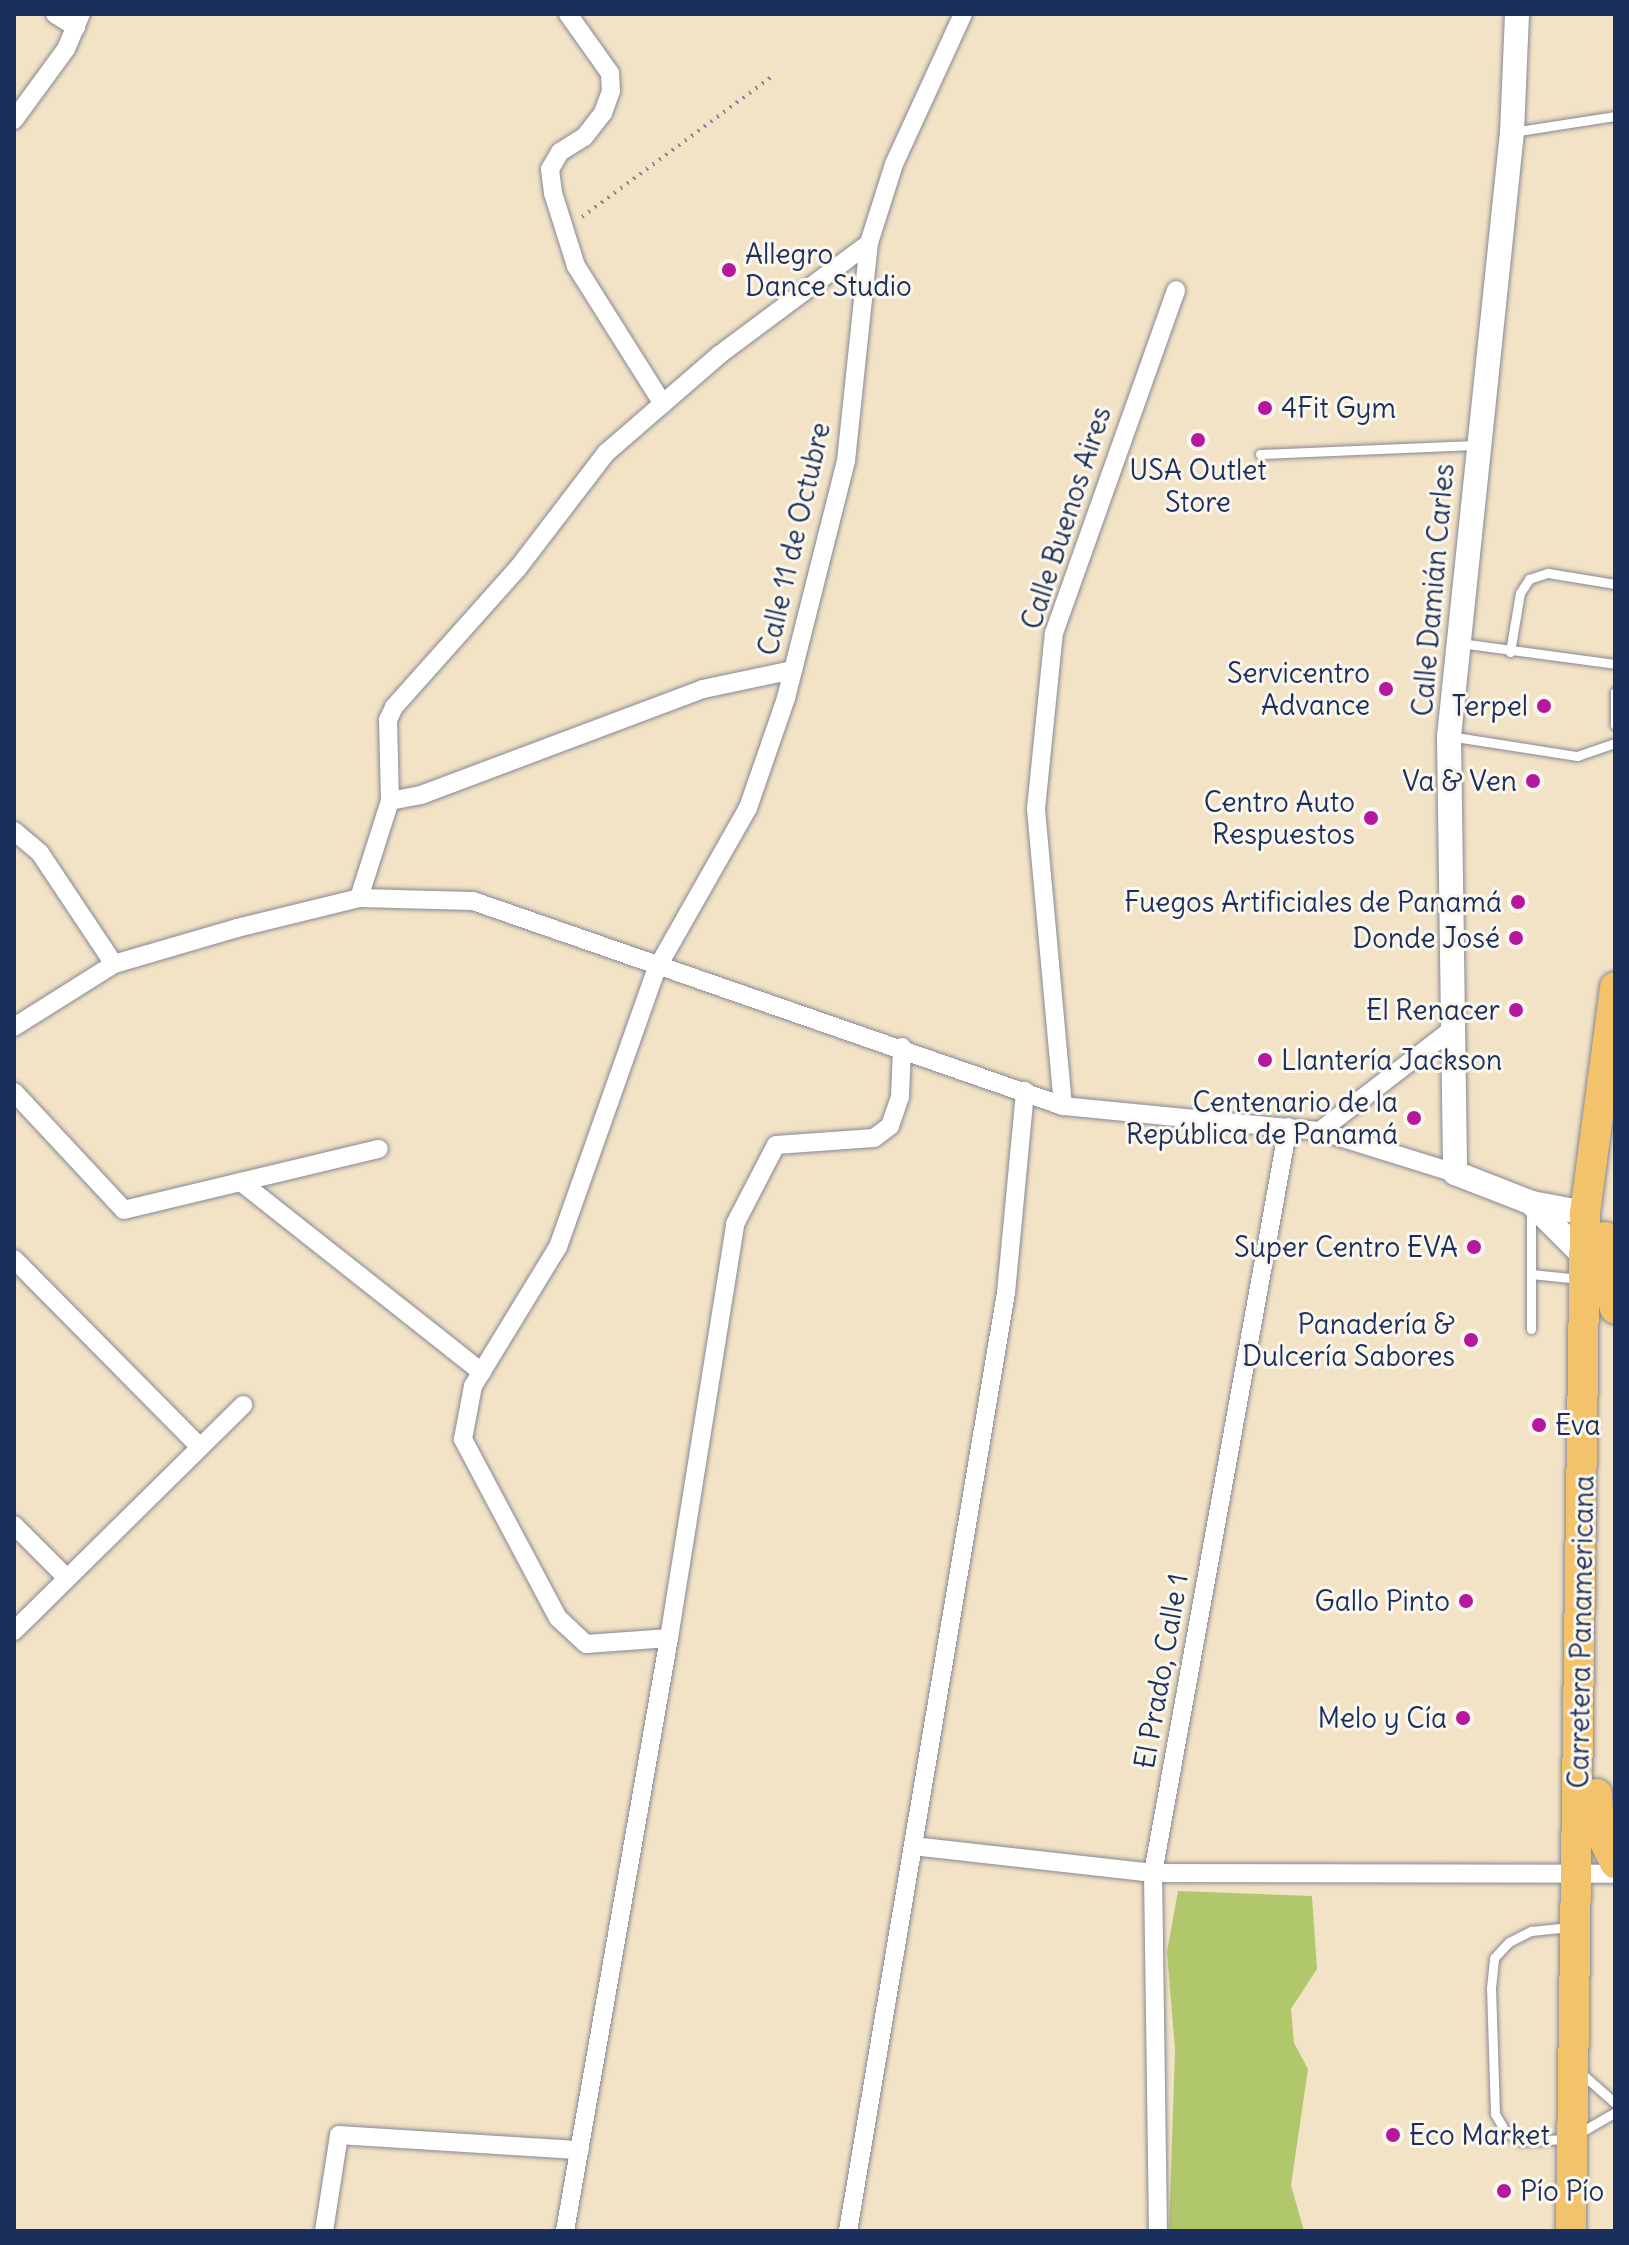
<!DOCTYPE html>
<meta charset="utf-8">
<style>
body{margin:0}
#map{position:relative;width:1629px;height:2245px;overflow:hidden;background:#f2e2c6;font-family:Delius,sans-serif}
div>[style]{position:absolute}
.green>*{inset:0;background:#b1c76c}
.path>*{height:4px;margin-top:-2px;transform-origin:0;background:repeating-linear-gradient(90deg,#868892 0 2px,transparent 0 8px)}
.roads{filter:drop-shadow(0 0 2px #868892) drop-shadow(0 0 2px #868892)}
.service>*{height:9px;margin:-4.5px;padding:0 4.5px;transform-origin:4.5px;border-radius:4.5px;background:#fff}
.minor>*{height:18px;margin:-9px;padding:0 9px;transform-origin:9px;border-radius:9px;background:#fff}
.tertiary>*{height:24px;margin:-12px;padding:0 12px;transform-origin:12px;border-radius:12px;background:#fff}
.trunk>*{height:30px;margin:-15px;padding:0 15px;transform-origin:15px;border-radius:15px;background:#f2c36a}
.dots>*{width:22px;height:22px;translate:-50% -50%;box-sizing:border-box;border:4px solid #fbf7ec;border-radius:50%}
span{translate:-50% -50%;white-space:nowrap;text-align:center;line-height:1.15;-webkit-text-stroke:6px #fbf7ec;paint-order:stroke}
.poi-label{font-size:28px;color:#1b2f5e}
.left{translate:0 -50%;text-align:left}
.right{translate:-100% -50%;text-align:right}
.street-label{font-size:28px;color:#1b2f5e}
.frame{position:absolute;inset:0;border:16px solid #1b2f5e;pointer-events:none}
</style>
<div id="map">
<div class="green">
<div style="clip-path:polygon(1178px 1891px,1312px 1896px,1317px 1969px,1291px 2009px,1294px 2043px,1308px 2069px,1291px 2185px,1304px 2231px,1169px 2231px,1175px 2050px,1167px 1952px)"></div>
</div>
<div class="path">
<div style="left:582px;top:217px;width:235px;rotate:-36.5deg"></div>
</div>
<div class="roads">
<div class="service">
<div style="left:1512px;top:132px;width:104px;rotate:-8.8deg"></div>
<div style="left:1260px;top:454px;width:216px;rotate:-2.4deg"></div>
<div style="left:1460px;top:643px;width:156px;rotate:7.7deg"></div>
<div style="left:1510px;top:652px;width:60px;rotate:-80.4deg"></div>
<div style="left:1520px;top:593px;width:17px;rotate:-57deg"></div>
<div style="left:1529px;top:579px;width:20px;rotate:-18deg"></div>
<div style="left:1548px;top:573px;width:68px;rotate:9.3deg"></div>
<div style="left:1615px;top:692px;width:33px;rotate:90deg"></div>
<div style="left:1449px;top:736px;width:130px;rotate:8.9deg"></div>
<div style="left:1577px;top:756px;width:40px;rotate:-18.9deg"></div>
<div style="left:1531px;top:1274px;width:49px;rotate:5.8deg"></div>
<div style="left:1531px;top:1329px;width:118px;rotate:-90deg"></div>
<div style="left:1581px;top:2073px;width:45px;rotate:41.4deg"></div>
<div style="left:1581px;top:2132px;width:39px;rotate:-30deg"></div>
<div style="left:1569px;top:2139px;width:49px;rotate:177.7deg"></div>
<div style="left:1520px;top:2141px;width:18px;rotate:-146deg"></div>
<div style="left:1505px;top:2131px;width:20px;rotate:-120deg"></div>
<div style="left:1495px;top:2114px;width:126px;rotate:-91.8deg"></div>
<div style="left:1491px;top:1988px;width:30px;rotate:-84deg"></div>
<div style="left:1494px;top:1958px;width:22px;rotate:-47deg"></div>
<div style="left:1509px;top:1942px;width:25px;rotate:-27deg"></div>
<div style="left:1531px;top:1931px;width:39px;rotate:-6deg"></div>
</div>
<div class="minor">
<div style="left:55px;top:14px;width:25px;rotate:32deg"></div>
<div style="left:568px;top:14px;width:72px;rotate:54.6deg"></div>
<div style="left:610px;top:73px;width:18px;rotate:87deg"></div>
<div style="left:611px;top:91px;width:23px;rotate:110deg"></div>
<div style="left:603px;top:113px;width:31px;rotate:128deg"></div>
<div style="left:584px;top:137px;width:28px;rotate:148deg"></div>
<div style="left:560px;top:152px;width:20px;rotate:120deg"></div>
<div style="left:550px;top:169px;width:24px;rotate:83deg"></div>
<div style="left:553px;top:193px;width:77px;rotate:72.5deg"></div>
<div style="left:576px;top:266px;width:163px;rotate:57.8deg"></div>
<div style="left:14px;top:120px;width:88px;rotate:-53.8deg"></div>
<div style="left:66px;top:49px;width:38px;rotate:-67deg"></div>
<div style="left:390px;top:801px;width:32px;rotate:-11deg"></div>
<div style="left:421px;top:795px;width:301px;rotate:-20.6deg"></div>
<div style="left:703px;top:689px;width:92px;rotate:-11.9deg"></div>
<div style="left:14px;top:831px;width:34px;rotate:40deg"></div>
<div style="left:40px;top:853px;width:133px;rotate:56.3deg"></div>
<div style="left:359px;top:898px;width:102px;rotate:-72.3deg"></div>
<div style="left:390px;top:801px;width:81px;rotate:-91.4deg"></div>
<div style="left:388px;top:720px;width:14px;rotate:-65deg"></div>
<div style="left:394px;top:707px;width:186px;rotate:-48.3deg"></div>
<div style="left:518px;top:568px;width:145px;rotate:-52.6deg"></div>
<div style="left:606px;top:453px;width:150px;rotate:-40.9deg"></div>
<div style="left:719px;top:355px;width:187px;rotate:-36.7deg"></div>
<div style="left:14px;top:1027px;width:118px;rotate:-32.2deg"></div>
<div style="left:114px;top:964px;width:128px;rotate:-16.3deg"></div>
<div style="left:237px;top:928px;width:126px;rotate:-13.8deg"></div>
<div style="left:359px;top:898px;width:114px;rotate:1.5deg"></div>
<div style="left:473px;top:901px;width:625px;rotate:19.16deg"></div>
<div style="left:1063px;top:1106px;width:258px;rotate:5.6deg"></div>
<div style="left:1320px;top:1131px;width:141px;rotate:17.3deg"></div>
<div style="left:14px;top:1092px;width:161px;rotate:47deg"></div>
<div style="left:124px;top:1210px;width:262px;rotate:-13.5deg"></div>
<div style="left:1063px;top:1106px;width:298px;rotate:-95.2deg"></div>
<div style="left:1036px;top:809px;width:177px;rotate:-84.2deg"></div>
<div style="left:1054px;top:633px;width:364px;rotate:-70.4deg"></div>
<div style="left:1320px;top:1131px;width:165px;rotate:-37.6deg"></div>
<div style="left:241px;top:1182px;width:307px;rotate:38.3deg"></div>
<div style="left:14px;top:1259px;width:264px;rotate:45.3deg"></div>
<div style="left:14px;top:1525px;width:75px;rotate:45deg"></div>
<div style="left:14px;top:1631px;width:322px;rotate:-44.6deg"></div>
<div style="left:669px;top:1638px;width:83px;rotate:175.9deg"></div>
<div style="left:586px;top:1644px;width:38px;rotate:-137deg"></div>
<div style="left:558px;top:1618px;width:203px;rotate:-118deg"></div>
<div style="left:463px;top:1439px;width:54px;rotate:-79.3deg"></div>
<div style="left:473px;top:1386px;width:163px;rotate:-58.6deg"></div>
<div style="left:558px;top:1247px;width:296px;rotate:-70.5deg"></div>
<div style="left:657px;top:968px;width:184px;rotate:-60.4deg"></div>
<div style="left:748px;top:808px;width:116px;rotate:-70.9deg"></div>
<div style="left:786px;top:698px;width:244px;rotate:-75.8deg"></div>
<div style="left:846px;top:461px;width:219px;rotate:-84deg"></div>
<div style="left:869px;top:243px;width:83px;rotate:-72.4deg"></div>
<div style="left:894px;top:164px;width:165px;rotate:-65.3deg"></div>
<div style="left:913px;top:1846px;width:242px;rotate:6.4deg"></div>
<div style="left:1153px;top:1873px;width:462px;rotate:0.1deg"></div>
<div style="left:324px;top:2231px;width:97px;rotate:-81.1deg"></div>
<div style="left:339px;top:2135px;width:241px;rotate:3.6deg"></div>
<div style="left:565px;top:2231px;width:602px;rotate:-80.05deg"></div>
<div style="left:669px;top:1638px;width:419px;rotate:-80.9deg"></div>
<div style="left:735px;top:1224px;width:89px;rotate:-62.6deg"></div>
<div style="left:776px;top:1145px;width:98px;rotate:-4.1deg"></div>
<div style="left:874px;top:1138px;width:20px;rotate:-37deg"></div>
<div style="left:890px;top:1126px;width:31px;rotate:-71deg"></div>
<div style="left:900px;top:1097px;width:50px;rotate:-87.7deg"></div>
<div style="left:848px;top:2231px;width:951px;rotate:-80.44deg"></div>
<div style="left:1006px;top:1293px;width:203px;rotate:-84.6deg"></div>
<div style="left:1158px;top:2231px;width:358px;rotate:-90.8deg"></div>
<div style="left:1153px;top:1873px;width:758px;rotate:-79.74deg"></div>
</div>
<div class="tertiary">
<div style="left:1517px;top:14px;width:118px;rotate:92.4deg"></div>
<div style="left:1512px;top:132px;width:607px;rotate:95.95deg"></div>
<div style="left:1449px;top:736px;width:437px;rotate:89.2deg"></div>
<div style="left:1455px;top:1173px;width:83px;rotate:21.3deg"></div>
<div style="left:1532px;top:1203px;width:54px;rotate:10.7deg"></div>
<div style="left:1533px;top:1205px;width:74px;rotate:45deg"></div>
</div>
<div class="trunk">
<div style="left:1605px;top:1237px;width:34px;rotate:90deg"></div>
<div style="left:1605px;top:1271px;width:39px;rotate:75deg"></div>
<div style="left:1597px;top:1794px;width:36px;rotate:87deg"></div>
<div style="left:1599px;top:1830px;width:37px;rotate:64deg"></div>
<div style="left:1571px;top:2231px;width:1018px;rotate:-89.21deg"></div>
<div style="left:1585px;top:1213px;width:228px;rotate:-82.4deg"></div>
</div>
</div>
<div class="dots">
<div style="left:729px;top:270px;background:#b5179e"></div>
<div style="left:1265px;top:408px;background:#b5179e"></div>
<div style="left:1198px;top:440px;background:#b5179e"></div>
<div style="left:1386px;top:689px;background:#b5179e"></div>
<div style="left:1544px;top:706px;background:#b5179e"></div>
<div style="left:1533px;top:781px;background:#b5179e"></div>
<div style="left:1371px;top:818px;background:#b5179e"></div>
<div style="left:1518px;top:902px;background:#b5179e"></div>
<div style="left:1516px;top:938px;background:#b5179e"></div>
<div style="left:1516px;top:1010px;background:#b5179e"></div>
<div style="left:1265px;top:1060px;background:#b5179e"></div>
<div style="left:1414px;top:1118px;background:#b5179e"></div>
<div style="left:1474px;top:1247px;background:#b5179e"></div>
<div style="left:1471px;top:1340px;background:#b5179e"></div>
<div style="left:1539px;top:1425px;background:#b5179e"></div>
<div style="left:1466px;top:1601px;background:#b5179e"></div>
<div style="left:1463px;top:1718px;background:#b5179e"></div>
<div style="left:1393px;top:2135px;background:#b5179e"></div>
<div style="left:1504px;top:2191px;background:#b5179e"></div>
</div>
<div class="poi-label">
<span class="left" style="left:745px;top:270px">Allegro<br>Dance Studio</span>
<span class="left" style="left:1281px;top:408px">4Fit Gym</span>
<span style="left:1198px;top:486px">USA Outlet<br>Store</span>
<span class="right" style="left:1370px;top:689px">Servicentro<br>Advance</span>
<span class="right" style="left:1528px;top:706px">Terpel</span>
<span class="right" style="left:1517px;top:781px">Va &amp; Ven</span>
<span class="right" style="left:1355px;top:818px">Centro Auto<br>Respuestos</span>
<span class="right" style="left:1502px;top:902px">Fuegos Artificiales de Panamá</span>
<span class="right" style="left:1500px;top:938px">Donde José</span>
<span class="right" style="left:1500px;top:1010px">El Renacer</span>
<span class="left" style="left:1281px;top:1060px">Llantería Jackson</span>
<span class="right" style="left:1398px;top:1118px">Centenario de la<br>República de Panamá</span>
<span class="right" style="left:1458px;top:1247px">Super Centro EVA</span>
<span class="right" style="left:1455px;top:1340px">Panadería &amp;<br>Dulcería Sabores</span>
<span class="left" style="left:1555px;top:1425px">Eva</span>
<span class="right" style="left:1450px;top:1601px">Gallo Pinto</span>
<span class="right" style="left:1447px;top:1718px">Melo y Cía</span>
<span class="left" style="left:1409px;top:2135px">Eco Market</span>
<span class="left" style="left:1520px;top:2191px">Pío Pío</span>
</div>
<div class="street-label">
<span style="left:1066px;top:518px;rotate:-72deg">Calle Buenos Aires</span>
<span style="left:794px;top:539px;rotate:-77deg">Calle 11 de Octubre</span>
<span style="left:1433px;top:590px;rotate:-85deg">Calle Damián Carles</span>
<span style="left:1581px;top:1632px;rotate:-89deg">Carretera Panamericana</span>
<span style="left:1161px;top:1671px;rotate:-80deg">El Prado, Calle 1</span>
</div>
<div class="frame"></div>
</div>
